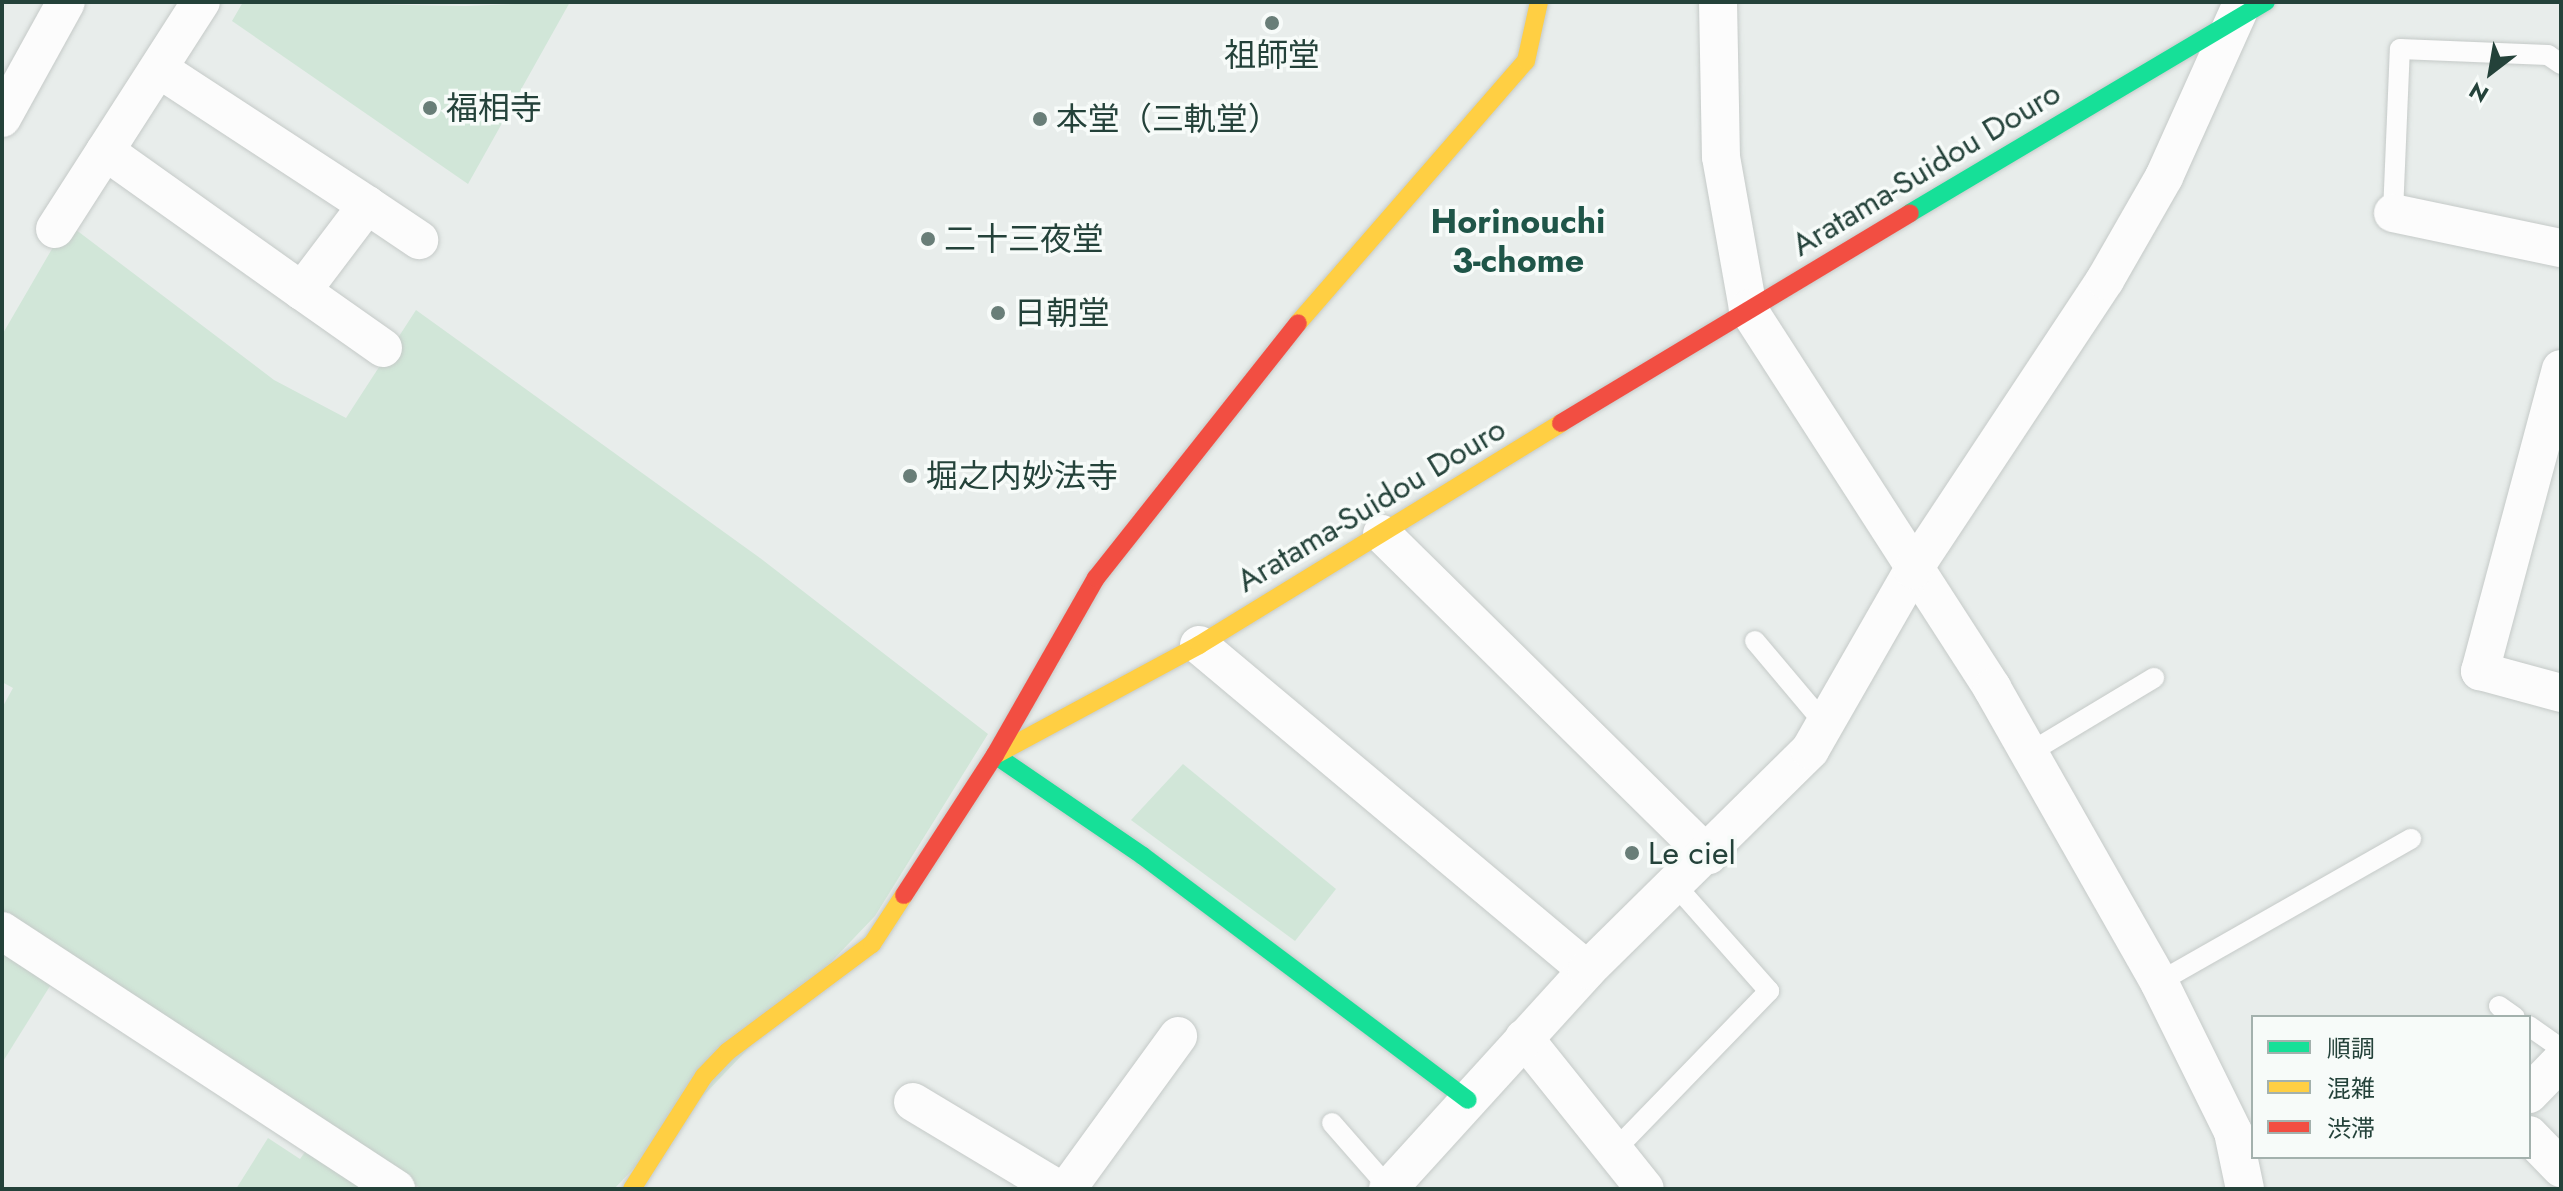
<!DOCTYPE html>
<meta charset="utf-8">
<style>
body{margin:0}
#map{position:relative;width:2563px;height:1191px;overflow:hidden;background:#e8edeb;font-family:Jost,"Noto Sans JP",sans-serif}
div>[style]{position:absolute}
.green>*{inset:0;background:#d1e6d8}
.roads{filter:drop-shadow(0 0 2px #c5cac8) drop-shadow(0 0 2px #c5cac8)}
.lane>*{height:20px;margin:-10px;padding:0 10px;transform-origin:10px;border-radius:10px;background:#fcfcfc}
.street>*{height:38px;margin:-19px;padding:0 19px;transform-origin:19px;border-radius:19px;background:#fcfcfc}
.fast>*{height:18px;margin:-9px;padding:0 9px;transform-origin:9px;border-radius:9px;background:#16e098}
.slow>*{height:18px;margin:-9px;padding:0 9px;transform-origin:9px;border-radius:9px;background:#ffcf43}
.jam>*{height:18px;margin:-9px;padding:0 9px;transform-origin:9px;border-radius:9px;background:#f24e42}
.dots>*{width:22px;height:22px;translate:-50% -50%;box-sizing:border-box;border:4px solid #f7fbf9;border-radius:50%}
span{translate:-50% -50%;white-space:nowrap;text-align:center;line-height:1.15;-webkit-text-stroke:7px #f7fbf9;paint-order:stroke}
.poi-label{font-size:32px;color:#24423a}
.left{translate:0 -50%;text-align:left}
.street-label{font-size:32px;color:#24423a}
.neighbourhood-label{font-size:34px;color:#1f5548;font-weight:700}
.frame{position:absolute;inset:0;border:4px solid #24423a;pointer-events:none}
.legend{position:absolute;left:2251px;top:1015px;width:280px;height:144px;box-sizing:border-box;background:#f7fbf9;border:2px solid #a3b1ad;margin:0;padding:10px 14px;list-style:none;font-size:24px;color:#24423a}
.legend li{display:flex;align-items:center;gap:16px;height:40px}
.legend b{width:40px;border:2px solid #a3b1ad}
.north{position:absolute;left:2451px;top:32px;width:80px;height:80px;-webkit-text-stroke:6px #f7fbf9;paint-order:stroke;rotate:211deg;font-size:22px;font-weight:700;line-height:32px;text-align:center;color:#24423a}
.north::after{content:'';display:block;margin:auto;width:28px;height:36px;background:#24423a;clip-path:polygon(50% 0,100% 100%,50% 72%,0 100%)}
</style>
<div id="map">
<div class="green">
<div style="clip-path:polygon(243px 2px,465px 6px,570px 2px,468px 184px,232px 21px)"></div>
<div style="clip-path:polygon(67px 223px,274px 380px,346px 418px,416px 310px,760px 558px,988px 734px,875px 916px,614px 1189px,422px 1189px,2px 919px,2px 708px,13px 688px,2px 682px,2px 335px)"></div>
<div style="clip-path:polygon(1183px 764px,1336px 889px,1295px 941px,1131px 820px)"></div>
<div style="clip-path:polygon(2px 946px,55px 978px,2px 1063px)"></div>
<div style="clip-path:polygon(268px 1138px,300px 1159px,308px 1148px,368px 1189px,236px 1189px)"></div>
</div>
<div class="roads">
<div class="lane">
<div style="left:2393px;top:213px;width:164px;rotate:-87.6deg"></div>
<div style="left:2400px;top:49px;width:148px;rotate:2.3deg"></div>
<div style="left:2548px;top:55px;width:16px;rotate:35deg"></div>
<div style="left:1755px;top:641px;width:107px;rotate:49.9deg"></div>
<div style="left:2029px;top:753px;width:146px;rotate:-31deg"></div>
<div style="left:2159px;top:982px;width:290px;rotate:-29.6deg"></div>
<div style="left:2499px;top:1006px;width:19px;rotate:35deg"></div>
<div style="left:2529px;top:1026px;width:39px;rotate:35deg"></div>
<div style="left:1332px;top:1123px;width:86px;rotate:48.8deg"></div>
<div style="left:1614px;top:1151px;width:223px;rotate:-45.9deg"></div>
<div style="left:1769px;top:991px;width:140px;rotate:-131.5deg"></div>
</div>
<div class="street">
<div style="left:1718px;top:2px;width:155px;rotate:88.9deg"></div>
<div style="left:1721px;top:157px;width:154px;rotate:79.9deg"></div>
<div style="left:1748px;top:309px;width:451px;rotate:57.2deg"></div>
<div style="left:1992px;top:688px;width:338px;rotate:60.4deg"></div>
<div style="left:2159px;top:982px;width:167px;rotate:63.7deg"></div>
<div style="left:2233px;top:1132px;width:58px;rotate:78.1deg"></div>
<div style="left:2px;top:118px;width:132px;rotate:-61.1deg"></div>
<div style="left:105px;top:151px;width:242px;rotate:35.4deg"></div>
<div style="left:302px;top:291px;width:108px;rotate:-52.9deg"></div>
<div style="left:367px;top:205px;width:246px;rotate:-146.8deg"></div>
<div style="left:367px;top:205px;width:63px;rotate:33.9deg"></div>
<div style="left:2393px;top:213px;width:172px;rotate:11.8deg"></div>
<div style="left:55px;top:229px;width:270px;rotate:-57.3deg"></div>
<div style="left:302px;top:291px;width:99px;rotate:35.1deg"></div>
<div style="left:2561px;top:369px;width:313px;rotate:105deg"></div>
<div style="left:2480px;top:671px;width:84px;rotate:15.2deg"></div>
<div style="left:1382px;top:534px;width:458px;rotate:44.6deg"></div>
<div style="left:1199px;top:645px;width:506px;rotate:39.95deg"></div>
<div style="left:2px;top:931px;width:471px;rotate:33.2deg"></div>
<div style="left:1524px;top:1038px;width:193px;rotate:51.3deg"></div>
<div style="left:2529px;top:1094px;width:46px;rotate:-45.9deg"></div>
<div style="left:913px;top:1102px;width:169px;rotate:31deg"></div>
<div style="left:2529px;top:1135px;width:46px;rotate:45.9deg"></div>
<div style="left:1067px;top:1189px;width:189px;rotate:-54deg"></div>
<div style="left:1388px;top:1189px;width:296px;rotate:-47.7deg"></div>
<div style="left:1587px;top:970px;width:313px;rotate:-44.6deg"></div>
<div style="left:1810px;top:750px;width:207px;rotate:-60.2deg"></div>
<div style="left:1913px;top:570px;width:348px;rotate:-56.5deg"></div>
<div style="left:2105px;top:280px;width:119px;rotate:-60.2deg"></div>
<div style="left:2164px;top:177px;width:185px;rotate:-65.8deg"></div>
</div>
<div class="fast">
<div style="left:1910px;top:213px;width:414px;rotate:-30.7deg"></div>
<div style="left:995px;top:755px;width:179px;rotate:34.3deg"></div>
<div style="left:1143px;top:856px;width:406px;rotate:36.9deg"></div>
</div>
<div class="slow">
<div style="left:1298px;top:323px;width:347px;rotate:-49deg"></div>
<div style="left:1526px;top:61px;width:60px;rotate:-77.6deg"></div>
<div style="left:995px;top:755px;width:232px;rotate:-28.3deg"></div>
<div style="left:1199px;top:645px;width:425px;rotate:-31.5deg"></div>
<div style="left:632px;top:1189px;width:134px;rotate:-57.5deg"></div>
<div style="left:704px;top:1076px;width:33px;rotate:-46deg"></div>
<div style="left:727px;top:1052px;width:181px;rotate:-36.7deg"></div>
<div style="left:872px;top:944px;width:59px;rotate:-56.9deg"></div>
</div>
<div class="jam">
<div style="left:1561px;top:423px;width:407px;rotate:-31deg"></div>
<div style="left:904px;top:895px;width:167px;rotate:-57deg"></div>
<div style="left:995px;top:755px;width:204px;rotate:-60.3deg"></div>
<div style="left:1096px;top:578px;width:325px;rotate:-51.6deg"></div>
</div>
</div>
<div class="dots">
<div style="left:1272px;top:23px;background:#697e78"></div>
<div style="left:430px;top:108px;background:#697e78"></div>
<div style="left:1040px;top:119px;background:#697e78"></div>
<div style="left:928px;top:239px;background:#697e78"></div>
<div style="left:998px;top:313px;background:#697e78"></div>
<div style="left:910px;top:476px;background:#697e78"></div>
<div style="left:1632px;top:853px;background:#697e78"></div>
</div>
<div class="poi-label">
<span style="left:1272px;top:55px">祖師堂</span>
<span class="left" style="left:446px;top:108px">福相寺</span>
<span class="left" style="left:1056px;top:119px">本堂（三軌堂）</span>
<span class="left" style="left:944px;top:239px">二十三夜堂</span>
<span class="left" style="left:1014px;top:313px">日朝堂</span>
<span class="left" style="left:926px;top:476px">堀之内妙法寺</span>
<span class="left" style="left:1648px;top:853px">Le ciel</span>
</div>
<div class="street-label">
<span style="left:1926px;top:169px;rotate:-31deg">Aratama-Suidou Douro</span>
<span style="left:1371px;top:505px;rotate:-31deg">Aratama-Suidou Douro</span>
</div>
<div class="neighbourhood-label">
<span style="left:1518px;top:241px">Horinouchi<br>3-chome</span>
</div>
<div class="frame"></div>
<ul class="legend">
<li><b style="height:10px;background:#16e098"></b>順調</li>
<li><b style="height:10px;background:#ffcf43"></b>混雑</li>
<li><b style="height:10px;background:#f24e42"></b>渋滞</li>
</ul>
<div class="north">N</div>
</div>
